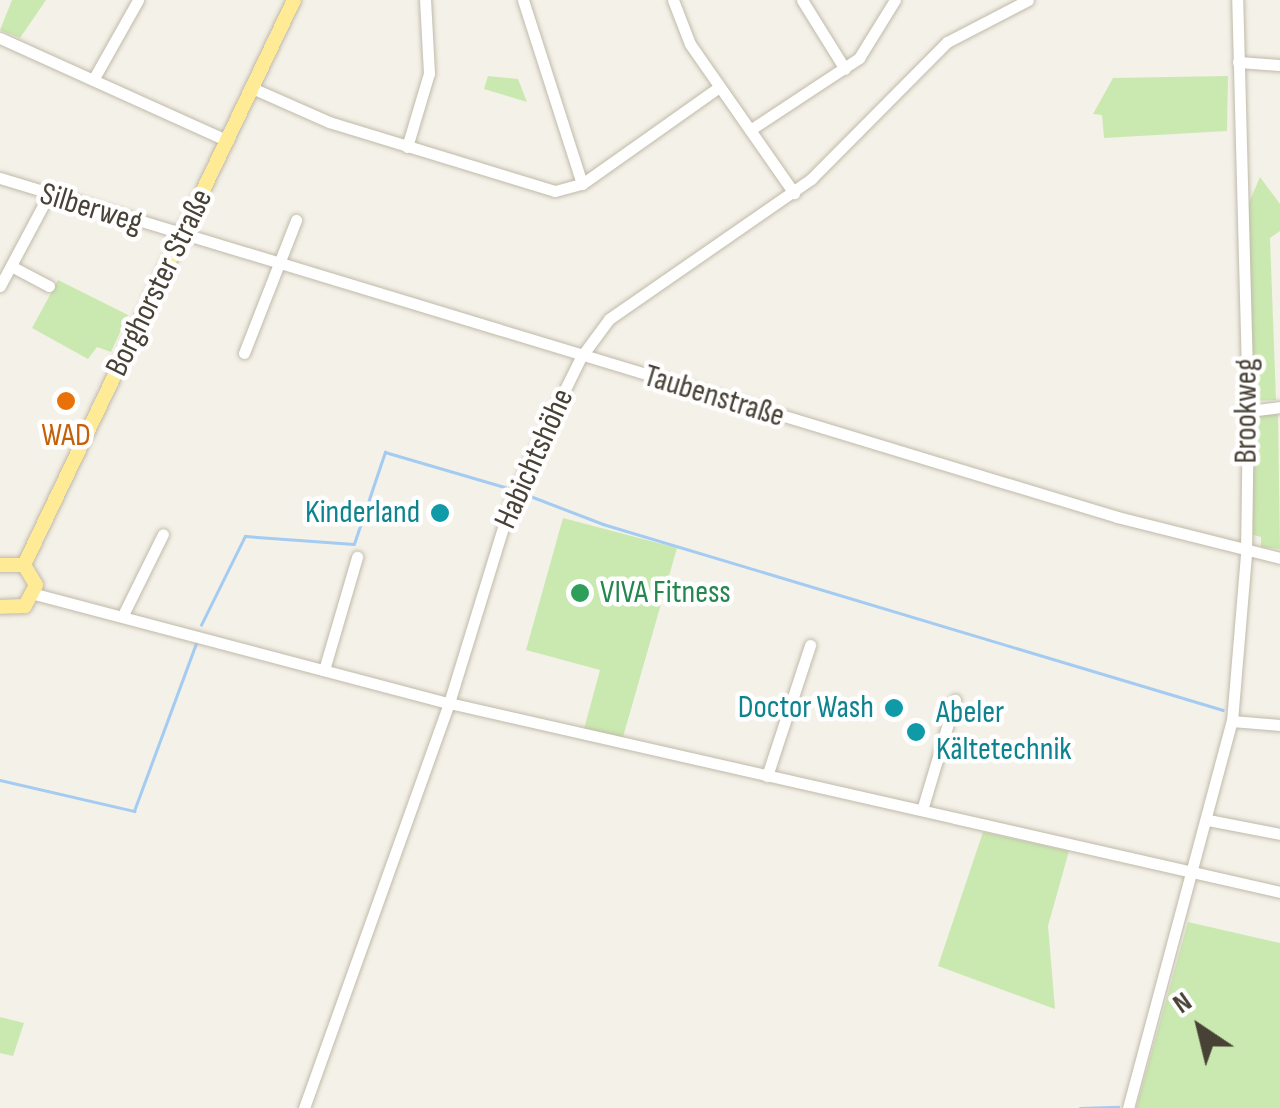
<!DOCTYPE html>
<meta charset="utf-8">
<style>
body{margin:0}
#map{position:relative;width:1280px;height:1108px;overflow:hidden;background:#f4f1e8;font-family:"Sofia Sans Condensed",sans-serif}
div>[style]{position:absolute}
.green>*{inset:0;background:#cae9b0}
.stream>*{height:2.5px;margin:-1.25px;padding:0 1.25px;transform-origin:1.25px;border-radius:1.25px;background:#a4cbf1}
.roads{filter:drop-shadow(0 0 2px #c0baaa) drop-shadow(0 0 2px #c0baaa)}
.minor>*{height:11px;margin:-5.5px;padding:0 5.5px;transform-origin:5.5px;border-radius:5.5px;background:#fff}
.major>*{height:14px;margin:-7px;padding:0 7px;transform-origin:7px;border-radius:7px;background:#ffea96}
.dots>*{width:28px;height:28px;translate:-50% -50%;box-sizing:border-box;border:5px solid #fff;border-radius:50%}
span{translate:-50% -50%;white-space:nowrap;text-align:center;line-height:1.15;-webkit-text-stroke:9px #fff;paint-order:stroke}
.street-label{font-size:32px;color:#484236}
.food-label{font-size:32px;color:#c56008}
.culture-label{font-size:32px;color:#0d838f}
.right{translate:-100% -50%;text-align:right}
.left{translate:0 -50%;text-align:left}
.leisure-label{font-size:32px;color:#27864d}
.north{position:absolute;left:1150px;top:978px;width:100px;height:100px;-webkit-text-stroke:8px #fff;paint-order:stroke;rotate:325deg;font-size:28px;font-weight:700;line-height:40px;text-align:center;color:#484236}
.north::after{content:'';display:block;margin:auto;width:35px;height:45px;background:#484236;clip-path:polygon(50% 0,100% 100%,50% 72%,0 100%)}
</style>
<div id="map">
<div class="green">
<div style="clip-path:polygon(12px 0,46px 0,20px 38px,0 30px)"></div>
<div style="clip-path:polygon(488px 76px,518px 79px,527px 102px,484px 89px)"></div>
<div style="clip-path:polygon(1228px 76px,1227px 131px,1104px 138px,1102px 115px,1093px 114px,1113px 78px)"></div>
<div style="clip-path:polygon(1260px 177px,1280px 204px,1280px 231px,1270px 238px,1276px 400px,1248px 401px,1242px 219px)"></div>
<div style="clip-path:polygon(58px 280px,128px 315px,111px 352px,97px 347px,88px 359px,32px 328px)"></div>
<div style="clip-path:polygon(1248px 411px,1278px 413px,1280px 549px,1261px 547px,1261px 537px,1246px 533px)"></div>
<div style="clip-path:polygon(563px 518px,677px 548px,623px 737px,584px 729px,600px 670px,526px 650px)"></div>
<div style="clip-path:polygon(983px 832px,1069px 851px,1048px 926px,1055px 1009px,938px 966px)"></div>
<div style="clip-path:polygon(1188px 922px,1280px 943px,1280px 1108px,1136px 1108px)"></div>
<div style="clip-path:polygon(0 1017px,24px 1023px,13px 1056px,0 1053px)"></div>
</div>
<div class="stream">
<div style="left:525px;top:494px;width:84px;rotate:21deg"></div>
<div style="left:603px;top:524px;width:647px;rotate:16.7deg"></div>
<div style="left:201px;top:625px;width:99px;rotate:-63.7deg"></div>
<div style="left:245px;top:536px;width:109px;rotate:4.2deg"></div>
<div style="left:354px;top:544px;width:97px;rotate:-71.4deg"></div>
<div style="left:385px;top:452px;width:125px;rotate:16.3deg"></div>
<div style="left:0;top:780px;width:138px;rotate:13deg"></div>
<div style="left:134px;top:811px;width:181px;rotate:-69.7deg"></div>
<div style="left:1080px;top:1108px;width:38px;rotate:-2deg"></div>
</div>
<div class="roads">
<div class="minor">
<div style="left:523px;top:0;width:193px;rotate:72.2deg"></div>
<div style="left:673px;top:0;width:47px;rotate:68.9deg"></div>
<div style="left:690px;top:44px;width:182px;rotate:55.1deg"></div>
<div style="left:802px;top:0;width:81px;rotate:58.1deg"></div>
<div style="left:0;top:38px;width:250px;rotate:24.3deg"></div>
<div style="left:1238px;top:62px;width:42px;rotate:4.1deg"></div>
<div style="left:93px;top:80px;width:92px;rotate:-60.6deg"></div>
<div style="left:252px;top:88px;width:84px;rotate:23.8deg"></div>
<div style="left:329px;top:122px;width:236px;rotate:17deg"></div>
<div style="left:555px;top:191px;width:28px;rotate:-15deg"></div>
<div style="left:582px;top:184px;width:168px;rotate:-35.3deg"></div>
<div style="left:750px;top:130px;width:131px;rotate:-33.4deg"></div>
<div style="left:859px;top:58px;width:68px;rotate:-58.2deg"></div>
<div style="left:407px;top:147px;width:77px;rotate:-73.4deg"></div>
<div style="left:429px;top:73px;width:73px;rotate:-93.1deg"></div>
<div style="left:0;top:178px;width:1167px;rotate:16.88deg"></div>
<div style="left:1117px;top:517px;width:168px;rotate:14.1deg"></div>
<div style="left:11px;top:266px;width:43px;rotate:27.8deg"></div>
<div style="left:0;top:286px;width:102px;rotate:-61.9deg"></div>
<div style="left:244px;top:353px;width:143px;rotate:-68.6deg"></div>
<div style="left:1248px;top:411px;width:32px;rotate:-7deg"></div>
<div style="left:35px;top:594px;width:428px;rotate:14.8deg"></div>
<div style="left:449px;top:703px;width:852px;rotate:12.81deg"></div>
<div style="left:123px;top:615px;width:90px;rotate:-63.7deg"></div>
<div style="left:324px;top:670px;width:118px;rotate:-73.7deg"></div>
<div style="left:1232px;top:721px;width:48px;rotate:4.8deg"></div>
<div style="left:767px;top:776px;width:138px;rotate:-71.8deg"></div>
<div style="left:922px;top:810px;width:115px;rotate:-73.3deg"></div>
<div style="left:1208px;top:820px;width:73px;rotate:11deg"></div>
<div style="left:304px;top:1108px;width:430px;rotate:-70.3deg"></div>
<div style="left:449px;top:703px;width:218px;rotate:-72.9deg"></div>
<div style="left:513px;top:495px;width:154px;rotate:-63.8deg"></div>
<div style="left:581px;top:357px;width:47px;rotate:-53.6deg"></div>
<div style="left:609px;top:319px;width:246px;rotate:-34.7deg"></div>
<div style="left:811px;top:179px;width:193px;rotate:-45.2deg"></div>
<div style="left:947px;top:42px;width:91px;rotate:-27.4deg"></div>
<div style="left:1128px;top:1108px;width:401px;rotate:-75deg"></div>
<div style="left:1232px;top:721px;width:168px;rotate:-85.2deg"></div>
<div style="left:1246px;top:554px;width:143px;rotate:-89.2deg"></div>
<div style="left:1248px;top:411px;width:411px;rotate:-91.5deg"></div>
</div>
<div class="major">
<div style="left:0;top:565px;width:24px"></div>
<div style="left:24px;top:565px;width:23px;rotate:59deg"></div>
<div style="left:36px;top:585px;width:24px;rotate:118deg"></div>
<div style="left:25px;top:606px;width:25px;rotate:178deg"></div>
<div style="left:24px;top:565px;width:626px;rotate:-64.46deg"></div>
</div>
</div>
<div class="dots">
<div style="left:66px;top:401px;background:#e8710a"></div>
<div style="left:440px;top:513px;background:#0f9aa8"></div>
<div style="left:580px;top:593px;background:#2e9e5b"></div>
<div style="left:894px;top:708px;background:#0f9aa8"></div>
<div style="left:916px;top:732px;background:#0f9aa8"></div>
</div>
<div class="street-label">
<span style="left:91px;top:209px;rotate:17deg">Silberweg</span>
<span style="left:160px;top:283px;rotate:-64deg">Borghorster Straße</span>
<span style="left:714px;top:397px;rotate:17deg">Taubenstraße</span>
<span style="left:1247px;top:411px;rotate:-90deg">Brookweg</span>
<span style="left:535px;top:459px;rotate:-66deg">Habichtshöhe</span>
</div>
<div class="food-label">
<span style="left:66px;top:436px">WAD</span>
</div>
<div class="culture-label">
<span class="right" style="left:420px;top:513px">Kinderland</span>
<span class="right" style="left:874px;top:708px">Doctor Wash</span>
<span class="left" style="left:936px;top:732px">Abeler<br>Kältetechnik</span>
</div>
<div class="leisure-label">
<span class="left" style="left:600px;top:593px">VIVA Fitness</span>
</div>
<div class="north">N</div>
</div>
